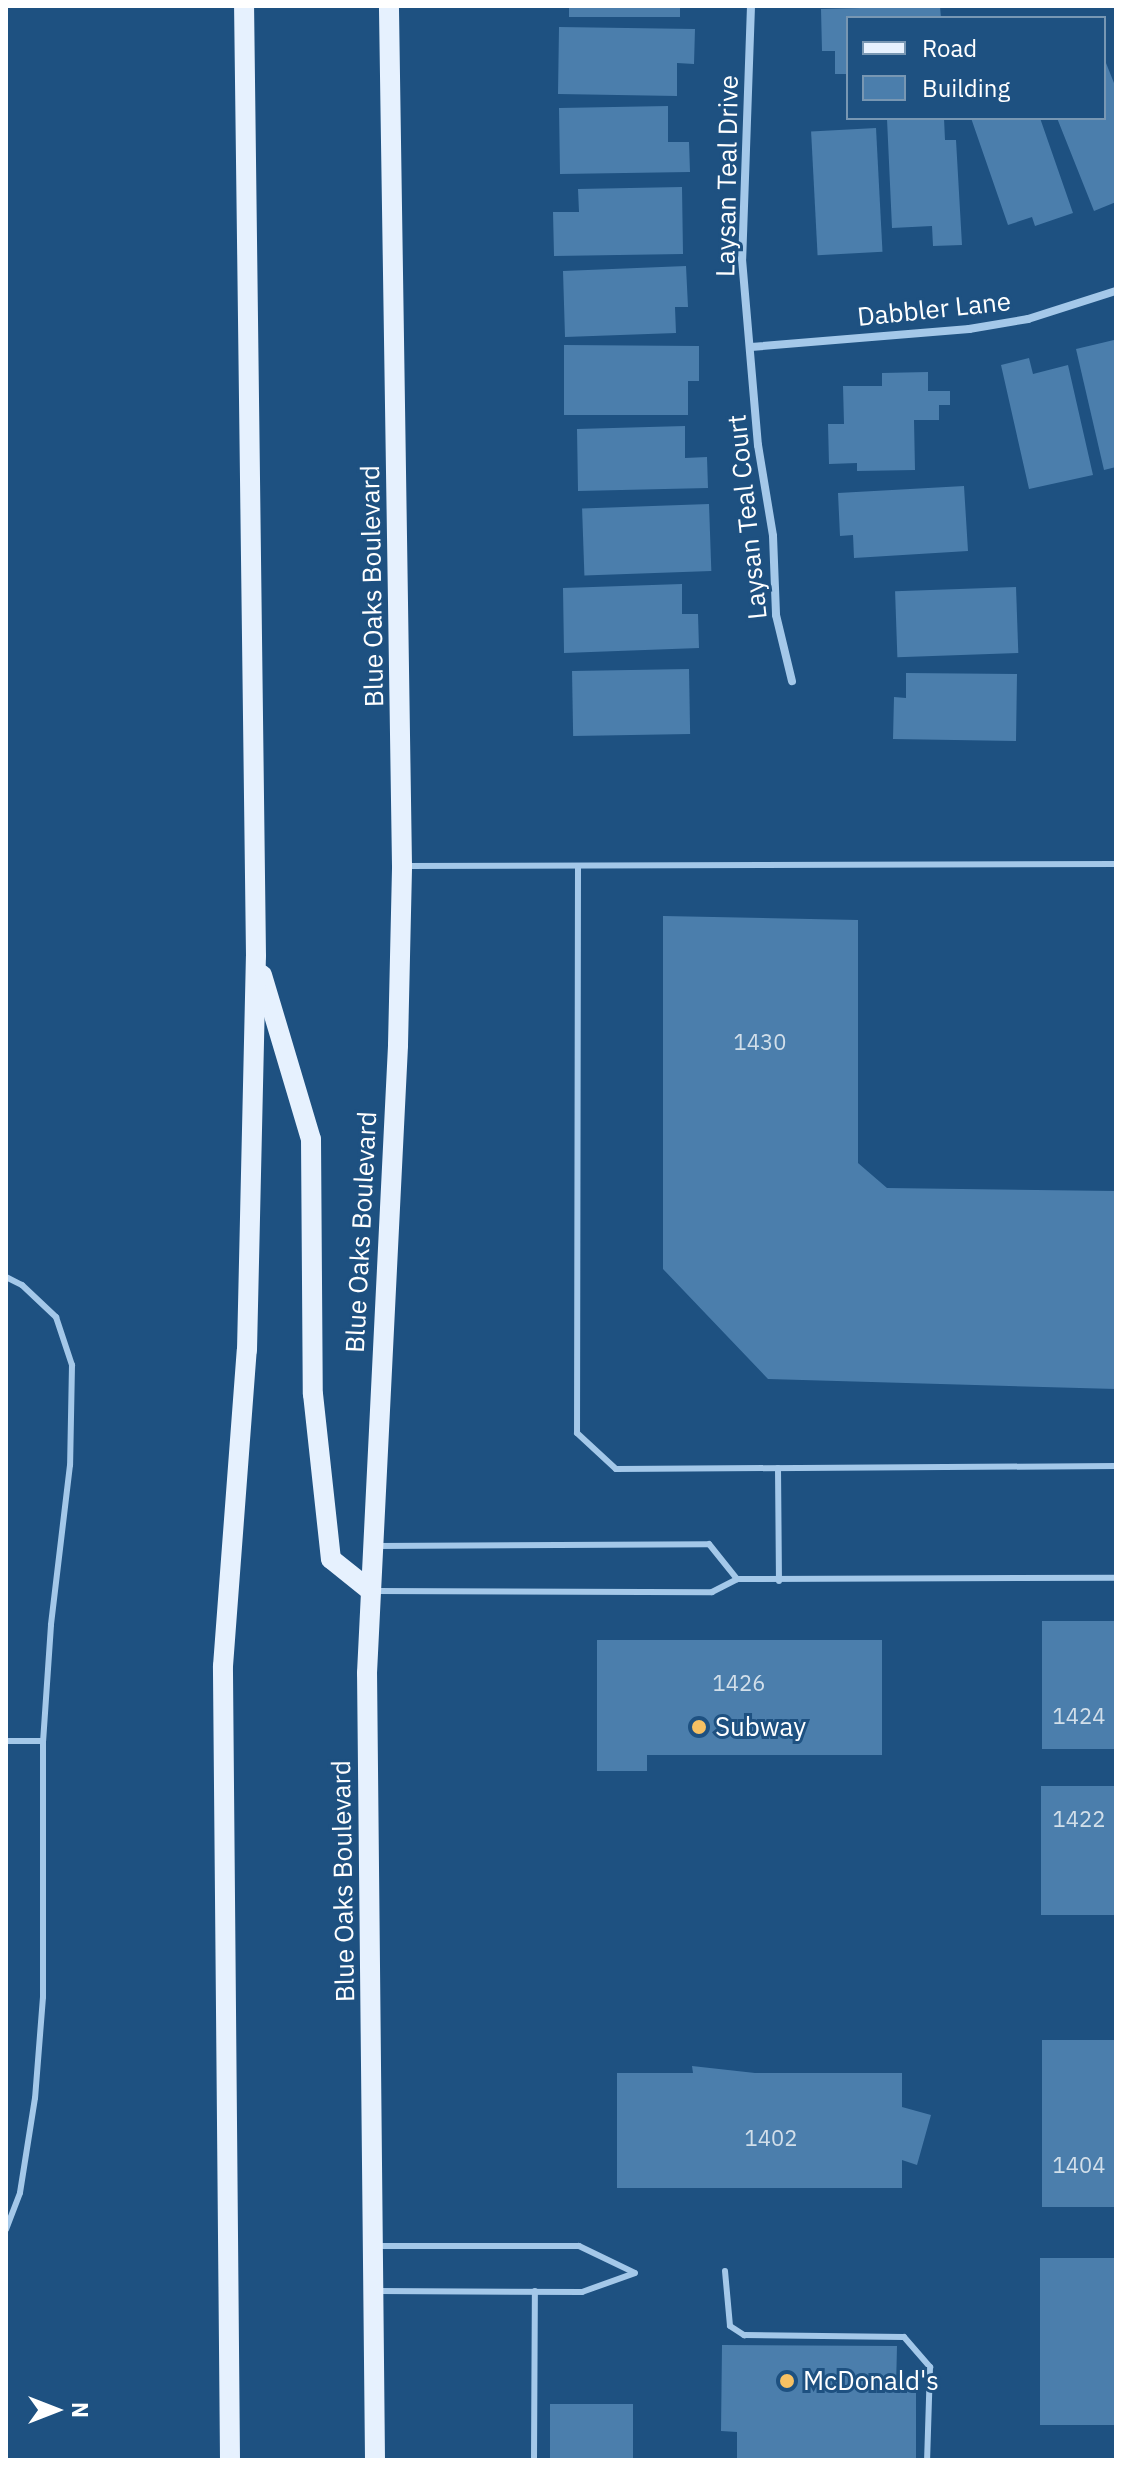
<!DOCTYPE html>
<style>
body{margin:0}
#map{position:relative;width:1122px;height:2466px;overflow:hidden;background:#1e5181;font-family:"IBM Plex Sans",sans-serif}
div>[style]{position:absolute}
.building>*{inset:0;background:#4b7eac;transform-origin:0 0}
.service>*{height:6px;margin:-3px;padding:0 3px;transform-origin:3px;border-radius:3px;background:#a4c8e9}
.minor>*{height:8px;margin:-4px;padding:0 4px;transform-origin:4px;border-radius:4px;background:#a4c8e9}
.primary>*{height:20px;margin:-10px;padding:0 10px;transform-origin:10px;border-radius:10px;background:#e6f1fe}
.dots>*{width:22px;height:22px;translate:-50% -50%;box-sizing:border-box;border:4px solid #1e5181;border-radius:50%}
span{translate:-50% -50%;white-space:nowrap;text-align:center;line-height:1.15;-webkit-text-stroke:6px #1e5181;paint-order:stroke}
.number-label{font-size:22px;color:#d2dfea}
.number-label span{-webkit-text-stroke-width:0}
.street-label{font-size:26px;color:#fff}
.poi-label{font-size:26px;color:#fff}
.left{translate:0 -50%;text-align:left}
.frame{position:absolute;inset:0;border:8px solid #fff;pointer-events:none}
.legend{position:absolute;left:846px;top:16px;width:260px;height:104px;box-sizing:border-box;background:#1e5181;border:2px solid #7897b3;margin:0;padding:10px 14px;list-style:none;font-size:24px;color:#fff}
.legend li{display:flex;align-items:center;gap:16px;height:40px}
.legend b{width:40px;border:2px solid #7897b3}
.north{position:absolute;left:16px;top:2370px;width:80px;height:80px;-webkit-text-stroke:6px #1e5181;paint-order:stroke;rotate:90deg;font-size:22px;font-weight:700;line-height:32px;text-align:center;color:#fff}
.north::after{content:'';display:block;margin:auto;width:28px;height:36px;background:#fff;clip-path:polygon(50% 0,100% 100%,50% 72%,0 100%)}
</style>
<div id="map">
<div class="building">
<div style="left:569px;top:6px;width:111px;height:11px"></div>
<div style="clip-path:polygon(940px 6px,941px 18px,848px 18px,848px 74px,835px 74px,835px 51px,822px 51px,821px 9px)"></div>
<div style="clip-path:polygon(559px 27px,695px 29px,694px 64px,677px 63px,677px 96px,558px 94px)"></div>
<div style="clip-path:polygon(1104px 58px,1116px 88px,1116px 202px,1094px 211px,1057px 118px,1104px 118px)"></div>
<div style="clip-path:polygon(668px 106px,668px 142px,689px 142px,690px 172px,560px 174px,559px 108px)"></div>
<div style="clip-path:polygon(944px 118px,945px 140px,956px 140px,962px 245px,933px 246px,932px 226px,892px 228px,887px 119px)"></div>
<div style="clip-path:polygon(971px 118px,1040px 118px,1073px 213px,1035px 226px,1032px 217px,1008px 225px)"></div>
<div style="left:876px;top:128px;width:124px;height:65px;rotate:87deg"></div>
<div style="clip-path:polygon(682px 187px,683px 254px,554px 256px,553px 212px,579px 212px,578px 189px)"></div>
<div style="clip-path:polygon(686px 266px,688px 307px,675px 307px,676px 333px,565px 337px,563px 271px)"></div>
<div style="clip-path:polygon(1114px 340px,1116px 467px,1104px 470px,1076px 349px)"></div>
<div style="clip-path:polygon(564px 345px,699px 346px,699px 381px,688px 381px,688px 415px,564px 415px)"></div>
<div style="clip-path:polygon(1029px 358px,1033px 374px,1068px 365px,1093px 475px,1029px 489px,1001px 365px)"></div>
<div style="clip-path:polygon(928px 372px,928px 391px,950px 391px,950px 405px,939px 405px,939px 420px,914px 420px,915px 470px,857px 471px,857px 463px,829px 464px,828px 424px,844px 424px,843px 386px,882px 386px,882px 373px)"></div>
<div style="clip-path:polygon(685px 426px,685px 458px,707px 457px,708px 488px,578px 491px,577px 429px)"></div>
<div style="clip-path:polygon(964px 486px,968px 551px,854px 558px,853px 535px,840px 536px,838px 493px)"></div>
<div style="left:709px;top:504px;width:67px;height:127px;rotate:88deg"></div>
<div style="clip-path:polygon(682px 584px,682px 614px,698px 614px,699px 648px,564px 653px,563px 588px)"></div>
<div style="left:1016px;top:587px;width:66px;height:121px;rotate:88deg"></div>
<div style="left:689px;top:669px;width:65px;height:117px;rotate:89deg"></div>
<div style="clip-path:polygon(906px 673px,1017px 674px,1016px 741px,893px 739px,894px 697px,906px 698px)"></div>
<div style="clip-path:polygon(663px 916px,858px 920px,858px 1163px,887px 1188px,1116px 1191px,1116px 1389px,768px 1379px,663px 1269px)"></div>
<div style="left:1042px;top:1621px;width:74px;height:128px"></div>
<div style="clip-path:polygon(597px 1640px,882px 1640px,882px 1755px,647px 1755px,647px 1771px,597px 1771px)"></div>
<div style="left:1116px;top:1786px;width:129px;height:75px;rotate:90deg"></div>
<div style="left:1042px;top:2040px;width:74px;height:167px"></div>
<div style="clip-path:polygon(692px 2066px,755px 2073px,902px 2073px,902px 2107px,931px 2115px,917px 2165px,902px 2160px,902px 2188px,617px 2188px,617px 2073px,693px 2073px)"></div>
<div style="left:1040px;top:2258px;width:76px;height:167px"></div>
<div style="clip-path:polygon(722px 2345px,897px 2346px,896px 2389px,916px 2389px,916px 2460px,737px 2460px,737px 2432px,721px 2431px)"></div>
<div style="left:550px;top:2404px;width:83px;height:56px"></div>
</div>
<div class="service">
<div style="left:404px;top:866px;width:712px;rotate:-0.16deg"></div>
<div style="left:578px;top:867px;width:566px;rotate:90.1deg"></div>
<div style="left:577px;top:1433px;width:53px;rotate:42.7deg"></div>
<div style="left:616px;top:1469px;width:500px;rotate:-0.34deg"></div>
<div style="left:6px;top:1277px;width:18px;rotate:27deg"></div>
<div style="left:22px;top:1285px;width:47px;rotate:43.3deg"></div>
<div style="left:56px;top:1317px;width:51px;rotate:71.6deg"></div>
<div style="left:72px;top:1365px;width:100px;rotate:91.1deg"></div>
<div style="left:70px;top:1465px;width:161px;rotate:96.8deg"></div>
<div style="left:51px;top:1625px;width:116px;rotate:93.9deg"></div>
<div style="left:43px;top:1741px;width:256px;rotate:90deg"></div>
<div style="left:43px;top:1997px;width:101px;rotate:94.5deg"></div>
<div style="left:35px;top:2098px;width:96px;rotate:99deg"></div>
<div style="left:20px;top:2193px;width:39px;rotate:111deg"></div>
<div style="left:778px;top:1468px;width:113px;rotate:89.5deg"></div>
<div style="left:377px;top:1546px;width:332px;rotate:-0.3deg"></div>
<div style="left:709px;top:1544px;width:45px;rotate:51.3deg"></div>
<div style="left:375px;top:1591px;width:337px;rotate:0.2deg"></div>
<div style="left:712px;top:1592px;width:28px;rotate:-27deg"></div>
<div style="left:737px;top:1579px;width:379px;rotate:-0.2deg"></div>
<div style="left:6px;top:1741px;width:37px"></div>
<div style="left:377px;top:2246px;width:202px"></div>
<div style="left:579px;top:2246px;width:62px;rotate:25.7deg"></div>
<div style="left:725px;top:2271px;width:55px;rotate:84.8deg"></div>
<div style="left:730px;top:2326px;width:17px;rotate:33deg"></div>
<div style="left:744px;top:2335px;width:160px;rotate:0.7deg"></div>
<div style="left:904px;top:2337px;width:40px;rotate:49deg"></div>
<div style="left:930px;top:2367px;width:93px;rotate:91.8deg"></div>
<div style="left:378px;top:2291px;width:204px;rotate:0.3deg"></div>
<div style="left:582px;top:2292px;width:56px;rotate:-19.7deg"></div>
<div style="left:534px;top:2460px;width:169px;rotate:-89.7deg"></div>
</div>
<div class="minor">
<div style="left:751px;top:6px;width:253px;rotate:92deg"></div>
<div style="left:742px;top:259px;width:187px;rotate:85.1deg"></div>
<div style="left:758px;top:445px;width:92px;rotate:80.6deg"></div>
<div style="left:773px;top:536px;width:79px;rotate:87.8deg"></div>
<div style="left:776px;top:615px;width:68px;rotate:76.4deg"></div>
<div style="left:751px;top:347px;width:219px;rotate:-4.7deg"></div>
<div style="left:969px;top:329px;width:60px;rotate:-9.6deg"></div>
<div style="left:1028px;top:319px;width:92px;rotate:-17.7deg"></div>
</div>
<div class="primary">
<div style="left:262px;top:975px;width:171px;rotate:73.4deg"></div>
<div style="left:311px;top:1139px;width:255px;rotate:89.6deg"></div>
<div style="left:313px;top:1394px;width:166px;rotate:83.8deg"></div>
<div style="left:331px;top:1559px;width:51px;rotate:38.7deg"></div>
<div style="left:230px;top:2460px;width:794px;rotate:-90.51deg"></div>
<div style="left:223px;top:1666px;width:317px;rotate:-85.7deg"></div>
<div style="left:247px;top:1350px;width:394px;rotate:-88.7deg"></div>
<div style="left:256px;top:956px;width:950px;rotate:-90.72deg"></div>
<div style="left:375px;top:2460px;width:787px;rotate:-90.58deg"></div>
<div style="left:367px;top:1673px;width:629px;rotate:-87.17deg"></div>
<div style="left:398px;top:1045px;width:179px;rotate:-88.7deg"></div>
<div style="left:402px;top:866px;width:860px;rotate:-90.87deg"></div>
</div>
<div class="dots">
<div style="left:699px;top:1727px;background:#f7c163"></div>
<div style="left:787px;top:2381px;background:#f7c163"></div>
</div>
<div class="number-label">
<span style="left:760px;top:1042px">1430</span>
<span style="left:739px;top:1683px">1426</span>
<span style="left:1079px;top:1716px">1424</span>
<span style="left:1079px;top:1819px">1422</span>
<span style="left:771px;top:2138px">1402</span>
<span style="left:1079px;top:2165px">1404</span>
</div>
<div class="street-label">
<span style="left:727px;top:176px;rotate:-89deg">Laysan Teal Drive</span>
<span style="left:934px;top:309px;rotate:-6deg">Dabbler Lane</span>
<span style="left:747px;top:517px;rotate:-96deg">Laysan Teal Court</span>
<span style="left:372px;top:586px;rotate:-91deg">Blue Oaks Boulevard</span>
<span style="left:361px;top:1232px;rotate:-87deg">Blue Oaks Boulevard</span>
<span style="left:343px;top:1881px;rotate:-91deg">Blue Oaks Boulevard</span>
</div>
<div class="poi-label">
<span class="left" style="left:715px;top:1727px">Subway</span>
<span class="left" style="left:803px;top:2381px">McDonald's</span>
</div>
<div class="frame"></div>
<ul class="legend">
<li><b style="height:10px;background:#e6f1fe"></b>Road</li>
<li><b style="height:22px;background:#4b7eac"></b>Building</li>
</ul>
<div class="north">N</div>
</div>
